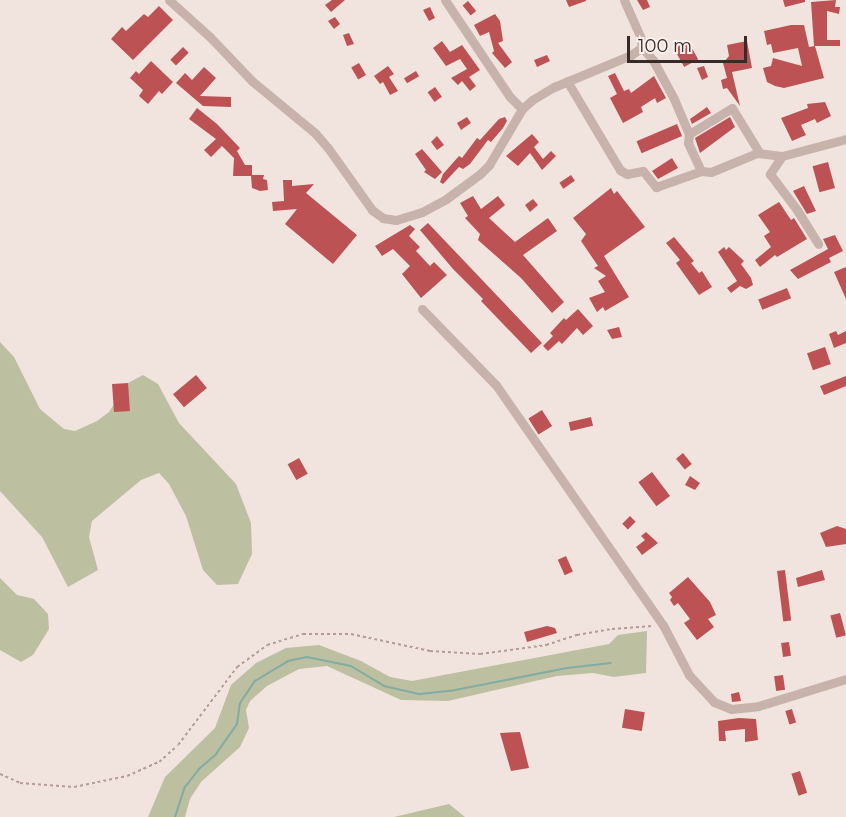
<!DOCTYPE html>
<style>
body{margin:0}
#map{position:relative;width:846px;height:817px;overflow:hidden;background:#f1e4df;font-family:Montserrat,sans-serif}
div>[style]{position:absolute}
.green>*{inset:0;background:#bcbfa0}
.stream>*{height:2px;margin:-1px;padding:0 1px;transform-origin:1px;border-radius:1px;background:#80aca3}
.building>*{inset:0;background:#bc5253;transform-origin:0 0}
.path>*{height:1.5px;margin-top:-0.75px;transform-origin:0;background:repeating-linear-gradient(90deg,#b49c96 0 3px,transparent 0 6px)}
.street>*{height:9px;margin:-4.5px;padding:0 4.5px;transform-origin:4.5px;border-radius:4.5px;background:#c8b2ac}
span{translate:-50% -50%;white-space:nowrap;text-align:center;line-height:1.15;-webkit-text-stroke:6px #f9efeb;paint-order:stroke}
.scale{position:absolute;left:627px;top:36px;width:120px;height:27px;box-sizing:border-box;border:3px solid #372b2a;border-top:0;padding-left:8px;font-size:18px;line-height:21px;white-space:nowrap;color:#372b2a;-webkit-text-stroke:4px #f9efeb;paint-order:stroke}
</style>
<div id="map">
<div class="green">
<div style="clip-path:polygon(0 342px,14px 357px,40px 409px,64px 429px,75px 431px,97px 421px,109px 412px,128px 383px,143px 375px,158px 384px,179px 423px,236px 484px,251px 523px,252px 554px,238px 584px,217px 585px,203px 570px,186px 516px,169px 484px,159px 473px,141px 480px,92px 521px,89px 537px,98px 570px,68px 587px,42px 537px,0 491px)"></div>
<div style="clip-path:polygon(0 578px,17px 595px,34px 599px,48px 614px,49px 629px,33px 655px,21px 662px,0 650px)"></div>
<div style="clip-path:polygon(647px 631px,646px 673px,614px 677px,593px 673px,557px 676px,448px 701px,401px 700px,327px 666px,299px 669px,267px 686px,250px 701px,246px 710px,249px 728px,240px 747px,201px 782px,190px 799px,185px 817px,148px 817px,165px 777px,215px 728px,231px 685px,256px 663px,286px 648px,319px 645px,361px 661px,390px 677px,412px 681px,609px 644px,618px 635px)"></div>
<div style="clip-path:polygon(449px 804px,465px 817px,394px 817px)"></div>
</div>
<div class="stream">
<div style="left:175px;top:817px;width:32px;rotate:-72deg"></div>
<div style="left:185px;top:787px;width:23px;rotate:-52deg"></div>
<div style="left:199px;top:769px;width:23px;rotate:-41deg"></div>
<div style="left:216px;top:754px;width:37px;rotate:-55deg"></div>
<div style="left:237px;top:724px;width:21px;rotate:-82deg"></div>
<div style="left:240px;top:703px;width:27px;rotate:-56deg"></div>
<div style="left:255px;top:681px;width:39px;rotate:-31deg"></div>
<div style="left:288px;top:661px;width:19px;rotate:-12deg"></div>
<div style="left:307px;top:657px;width:45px;rotate:11.6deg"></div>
<div style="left:351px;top:666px;width:39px;rotate:31deg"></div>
<div style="left:384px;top:686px;width:37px;rotate:13deg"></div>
<div style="left:420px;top:694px;width:30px;rotate:-6deg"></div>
<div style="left:450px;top:691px;width:119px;rotate:-11.1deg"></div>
<div style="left:567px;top:668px;width:44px;rotate:-6.5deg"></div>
</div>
<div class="building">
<div style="clip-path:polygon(332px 0,345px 0,331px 12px,325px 5px)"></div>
<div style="clip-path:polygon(566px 0,586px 0,586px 1px,569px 7px)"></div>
<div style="clip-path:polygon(637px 0,647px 0,650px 7px,643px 10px)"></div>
<div style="clip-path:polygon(783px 0,805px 0,805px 2px,785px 7px)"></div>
<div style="clip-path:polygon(836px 0,835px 7px,840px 7px,839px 14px,827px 11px,827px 40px,840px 40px,840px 46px,814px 46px,811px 2px)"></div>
<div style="left:468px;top:1px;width:13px;height:7px;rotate:51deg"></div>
<div style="clip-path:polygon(159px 6px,173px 20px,133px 60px,111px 39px,122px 27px,126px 31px,144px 14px,148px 17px)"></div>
<div style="clip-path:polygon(430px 7px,435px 18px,429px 21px,423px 10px)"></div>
<div style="clip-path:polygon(495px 14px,500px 21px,503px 41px,498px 43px,512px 62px,505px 68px,492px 53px,494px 51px,489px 32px,480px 36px,474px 25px)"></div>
<div style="clip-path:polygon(335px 17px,340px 24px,334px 29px,328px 21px)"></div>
<div style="clip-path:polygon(791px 25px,804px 25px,809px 47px,815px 46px,824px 78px,784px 88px,775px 86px,767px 82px,763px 68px,771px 66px,773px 58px,802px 66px,798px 48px,773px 53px,771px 44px,767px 45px,764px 31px)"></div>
<div style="clip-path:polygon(349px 33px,354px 44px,347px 46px,343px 35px)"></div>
<div style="clip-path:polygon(442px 41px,450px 52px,462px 45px,480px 70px,469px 77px,476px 86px,470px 91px,462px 81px,458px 85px,451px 78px,467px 69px,460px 59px,446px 66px,433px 48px)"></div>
<div style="left:688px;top:41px;width:21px;height:16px;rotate:61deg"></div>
<div style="clip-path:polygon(747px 41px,752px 68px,732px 72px,740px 106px,727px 88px,723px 89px,721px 80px,727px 78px,723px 63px,729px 56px,727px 45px)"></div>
<div style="left:183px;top:47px;width:8px;height:18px;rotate:45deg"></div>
<div style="clip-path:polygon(547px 55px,550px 61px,537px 67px,534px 60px)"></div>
<div style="clip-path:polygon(151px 61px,173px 82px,162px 94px,159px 91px,148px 104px,139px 96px,143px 90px,130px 78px,136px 71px,139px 74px)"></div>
<div style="left:359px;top:63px;width:14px;height:9px;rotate:60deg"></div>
<div style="clip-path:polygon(388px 66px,394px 74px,389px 77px,398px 91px,390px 95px,383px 82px,380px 84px,374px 76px)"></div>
<div style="clip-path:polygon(704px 66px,708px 77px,702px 80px,697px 68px)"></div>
<div style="clip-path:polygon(204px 67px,216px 78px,200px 96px,231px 97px,231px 107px,203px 106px,176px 83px,185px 73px,192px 80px)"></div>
<div style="left:416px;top:71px;width:6px;height:14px;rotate:59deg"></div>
<div style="clip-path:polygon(615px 73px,624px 91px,629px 89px,631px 93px,654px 76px,666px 98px,657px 103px,655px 98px,641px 107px,643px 112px,623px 123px,610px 98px,617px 94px,608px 76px)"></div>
<div style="left:435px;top:87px;width:12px;height:9px;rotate:55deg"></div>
<div style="clip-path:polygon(825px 102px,831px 116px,817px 123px,815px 119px,801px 125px,806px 135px,792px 141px,781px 118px,808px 108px,807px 104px)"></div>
<div style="clip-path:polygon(707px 107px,711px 113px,692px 124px,690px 119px)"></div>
<div style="clip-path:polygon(197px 108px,217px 124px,240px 148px,237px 151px,245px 165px,252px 165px,252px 175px,264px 175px,263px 179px,267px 180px,268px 190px,260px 191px,252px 188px,251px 176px,233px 176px,234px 158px,222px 146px,211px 157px,204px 150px,216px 139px,189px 119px)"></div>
<div style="clip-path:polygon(467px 117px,471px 123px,461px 130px,457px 123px)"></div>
<div style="clip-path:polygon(505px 117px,507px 121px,503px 128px,491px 142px,488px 140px,470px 164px,463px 169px,459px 167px,443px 184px,440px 182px,443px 174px,459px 156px,462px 158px,477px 138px,480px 140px,499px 119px)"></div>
<div style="clip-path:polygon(730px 117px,735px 127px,700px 153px,695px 138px)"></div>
<div style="left:677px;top:124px;width:13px;height:44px;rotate:67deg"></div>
<div style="clip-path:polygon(532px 134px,539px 142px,534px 147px,543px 159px,551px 151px,556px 156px,542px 170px,530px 153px,518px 166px,506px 156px)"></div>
<div style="clip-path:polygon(437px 136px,444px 145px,437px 150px,431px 142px)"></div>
<div style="clip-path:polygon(422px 149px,442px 172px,435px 179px,424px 172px,426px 170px,415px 154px)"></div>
<div style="clip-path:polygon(672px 158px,678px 168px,658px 179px,652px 171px)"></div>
<div style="left:828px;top:162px;width:27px;height:16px;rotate:75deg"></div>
<div style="left:571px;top:175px;width:7px;height:14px;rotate:56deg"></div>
<div style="clip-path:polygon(283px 180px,292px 180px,292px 186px,314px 184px,306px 193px,357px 235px,333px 264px,285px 224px,297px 209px,273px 211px,272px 202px,284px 201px)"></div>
<div style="clip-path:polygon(804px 186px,816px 211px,807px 214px,793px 191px)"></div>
<div style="clip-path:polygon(611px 188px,614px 194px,617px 191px,645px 227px,604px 256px,629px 297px,605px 311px,603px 307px,597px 312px,589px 298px,605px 292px,598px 281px,606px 276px,594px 268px,598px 266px,581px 241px,586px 234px,573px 218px)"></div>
<div style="clip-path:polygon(473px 196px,481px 209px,498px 196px,505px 205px,489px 218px,515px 242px,548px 218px,557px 231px,523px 255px,564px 302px,552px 313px,521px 278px,478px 240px,480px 234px,465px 218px,468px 216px,460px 203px)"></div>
<div style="clip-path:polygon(533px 199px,538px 205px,530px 212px,525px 205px)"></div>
<div style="clip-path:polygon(779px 202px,791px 220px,794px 218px,807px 239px,777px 257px,775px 255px,760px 267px,755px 260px,771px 247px,764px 236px,770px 232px,758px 215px)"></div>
<div style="clip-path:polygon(428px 223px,542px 343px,531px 353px,481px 301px,483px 299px,453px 269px,420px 230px)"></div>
<div style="clip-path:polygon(410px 225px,415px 229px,409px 236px,420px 247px,416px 251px,430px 266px,434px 262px,447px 275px,421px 298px,402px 274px,410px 266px,393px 249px,382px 256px,375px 246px)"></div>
<div style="clip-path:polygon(835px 235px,843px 251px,829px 258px,831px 262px,798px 279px,790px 270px,828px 249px,823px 239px)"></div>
<div style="clip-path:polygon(674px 237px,694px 261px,691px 263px,699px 273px,702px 271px,712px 287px,699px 295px,676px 263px,680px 260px,666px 243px)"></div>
<div style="clip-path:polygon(724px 247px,726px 250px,729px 247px,744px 261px,741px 264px,751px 278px,753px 285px,746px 289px,740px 286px,731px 293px,727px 288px,737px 281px,718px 252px)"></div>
<div style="clip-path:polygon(846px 267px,846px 299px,834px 272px)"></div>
<div style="left:787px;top:288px;width:11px;height:31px;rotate:68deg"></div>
<div style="clip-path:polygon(578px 309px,593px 326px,583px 335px,577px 328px,562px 344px,559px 341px,548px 351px,543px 346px,553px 336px,550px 333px,564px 318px,566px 320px)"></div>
<div style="clip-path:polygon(619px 327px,622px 337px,612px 339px,607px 330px)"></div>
<div style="clip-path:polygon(836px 331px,838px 335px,846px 331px,846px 343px,834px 348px,829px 334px)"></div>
<div style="left:825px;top:347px;width:18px;height:19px;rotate:71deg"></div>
<div style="left:196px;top:375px;width:17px;height:30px;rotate:50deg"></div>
<div style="clip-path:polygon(846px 376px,846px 386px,824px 395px,820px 386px)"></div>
<div style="left:128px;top:383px;width:28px;height:16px;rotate:86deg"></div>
<div style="left:542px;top:410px;width:19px;height:16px;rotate:58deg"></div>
<div style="left:591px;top:417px;width:9px;height:23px;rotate:77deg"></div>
<div style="left:683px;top:453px;width:14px;height:9px;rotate:51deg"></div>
<div style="left:299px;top:458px;width:18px;height:13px;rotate:61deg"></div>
<div style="left:652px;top:472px;width:30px;height:17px;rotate:53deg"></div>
<div style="clip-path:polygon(690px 476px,700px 483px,695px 490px,685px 485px)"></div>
<div style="left:630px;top:516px;width:8px;height:11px;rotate:45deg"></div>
<div style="clip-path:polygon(837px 526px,846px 529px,846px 544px,826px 547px,820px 533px)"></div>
<div style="clip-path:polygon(646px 532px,658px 543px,642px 555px,636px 547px,645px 540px,641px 536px)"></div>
<div style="left:566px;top:556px;width:17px;height:9px;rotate:66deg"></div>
<div style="left:785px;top:570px;width:51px;height:8px;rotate:83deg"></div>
<div style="clip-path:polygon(822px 570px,825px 580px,798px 587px,796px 578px)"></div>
<div style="clip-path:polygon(688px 577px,710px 602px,716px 615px,708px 619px,714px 627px,697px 640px,684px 623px,690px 619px,678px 603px,674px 606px,670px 600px,672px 597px,669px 593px)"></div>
<div style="left:840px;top:613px;width:23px;height:10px;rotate:75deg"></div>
<div style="clip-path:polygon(547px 626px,555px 628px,557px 633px,527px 642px,524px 632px)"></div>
<div style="left:789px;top:642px;width:14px;height:8px;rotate:82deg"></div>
<div style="left:783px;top:675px;width:15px;height:9px;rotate:82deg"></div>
<div style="clip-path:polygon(739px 692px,741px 701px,732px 702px,731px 694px)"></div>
<div style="left:625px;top:709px;width:20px;height:19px;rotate:9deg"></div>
<div style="left:792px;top:709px;width:14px;height:7px;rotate:73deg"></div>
<div style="clip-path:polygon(739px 718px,756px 719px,758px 740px,745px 742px,745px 729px,725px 731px,726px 741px,719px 741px,718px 721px)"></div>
<div style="clip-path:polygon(520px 732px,529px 768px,511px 771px,500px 733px)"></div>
<div style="left:800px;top:771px;width:23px;height:9px;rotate:72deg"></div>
</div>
<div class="path">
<div style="left:0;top:774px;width:22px;rotate:24deg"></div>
<div style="left:20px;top:783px;width:54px;rotate:4.2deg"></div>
<div style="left:74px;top:787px;width:54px;rotate:-11.7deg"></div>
<div style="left:127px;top:776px;width:35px;rotate:-24deg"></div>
<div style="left:159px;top:762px;width:25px;rotate:-42deg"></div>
<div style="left:178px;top:745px;width:98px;rotate:-52.9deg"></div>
<div style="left:237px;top:667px;width:37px;rotate:-36deg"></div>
<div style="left:267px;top:645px;width:38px;rotate:-17deg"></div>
<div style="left:303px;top:634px;width:48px"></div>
<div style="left:351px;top:634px;width:81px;rotate:12.1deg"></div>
<div style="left:430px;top:651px;width:50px;rotate:3.4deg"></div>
<div style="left:480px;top:654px;width:67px;rotate:-7.8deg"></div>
<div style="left:546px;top:645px;width:33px;rotate:-18deg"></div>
<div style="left:577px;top:635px;width:36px;rotate:-10deg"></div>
<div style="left:612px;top:629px;width:41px;rotate:-4.2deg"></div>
</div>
<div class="street">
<div style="left:169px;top:0;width:55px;rotate:42.1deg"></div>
<div style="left:210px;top:37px;width:61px;rotate:46.3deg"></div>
<div style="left:252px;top:81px;width:82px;rotate:39.5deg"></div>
<div style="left:315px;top:133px;width:20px;rotate:49deg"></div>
<div style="left:328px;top:148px;width:76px;rotate:54.6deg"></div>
<div style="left:372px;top:210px;width:14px;rotate:36deg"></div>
<div style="left:383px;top:218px;width:13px;rotate:9deg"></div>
<div style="left:396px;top:220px;width:27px;rotate:-17deg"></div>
<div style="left:422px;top:212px;width:27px;rotate:-28deg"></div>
<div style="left:446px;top:199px;width:42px;rotate:-36.3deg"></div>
<div style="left:480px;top:174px;width:13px;rotate:-45deg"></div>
<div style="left:489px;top:165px;width:65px;rotate:-59.5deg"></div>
<div style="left:522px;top:109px;width:13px;rotate:-42deg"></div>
<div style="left:532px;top:100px;width:26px;rotate:-31deg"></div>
<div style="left:554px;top:87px;width:83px;rotate:-22.6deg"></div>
<div style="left:631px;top:55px;width:14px;rotate:-36deg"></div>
<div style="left:642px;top:47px;width:11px;rotate:-100deg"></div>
<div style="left:640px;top:36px;width:39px;rotate:-114deg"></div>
<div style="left:445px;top:0;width:117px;rotate:56.2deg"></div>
<div style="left:510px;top:97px;width:17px;rotate:45deg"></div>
<div style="left:642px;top:47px;width:17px;rotate:50deg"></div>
<div style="left:653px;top:60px;width:44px;rotate:61.7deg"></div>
<div style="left:674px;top:99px;width:38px;rotate:67deg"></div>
<div style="left:689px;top:134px;width:9px;rotate:96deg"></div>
<div style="left:688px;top:143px;width:31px;rotate:65deg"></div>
<div style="left:567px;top:81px;width:104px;rotate:59.2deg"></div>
<div style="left:620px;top:170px;width:8px;rotate:30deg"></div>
<div style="left:627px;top:174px;width:16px;rotate:-11deg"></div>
<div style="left:643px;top:171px;width:21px;rotate:51deg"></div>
<div style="left:656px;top:187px;width:48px;rotate:-19.6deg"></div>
<div style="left:701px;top:171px;width:10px;rotate:6deg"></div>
<div style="left:711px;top:172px;width:50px;rotate:-22.4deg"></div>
<div style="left:757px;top:153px;width:25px;rotate:7deg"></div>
<div style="left:782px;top:156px;width:66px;rotate:-14.9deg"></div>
<div style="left:689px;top:134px;width:50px;rotate:-31.2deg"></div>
<div style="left:732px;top:108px;width:52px;rotate:58.5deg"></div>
<div style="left:782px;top:156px;width:22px;rotate:124deg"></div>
<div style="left:770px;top:174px;width:45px;rotate:53.1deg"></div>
<div style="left:797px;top:210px;width:40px;rotate:58deg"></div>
<div style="left:422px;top:309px;width:106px;rotate:45.8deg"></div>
<div style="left:496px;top:385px;width:292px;rotate:55.2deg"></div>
<div style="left:663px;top:625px;width:56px;rotate:62.5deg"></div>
<div style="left:689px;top:675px;width:37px;rotate:47deg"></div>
<div style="left:714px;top:702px;width:18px;rotate:22deg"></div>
<div style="left:731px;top:709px;width:27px;rotate:-6deg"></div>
<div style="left:758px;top:706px;width:92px;rotate:-17.1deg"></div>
</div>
<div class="scale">100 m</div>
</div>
